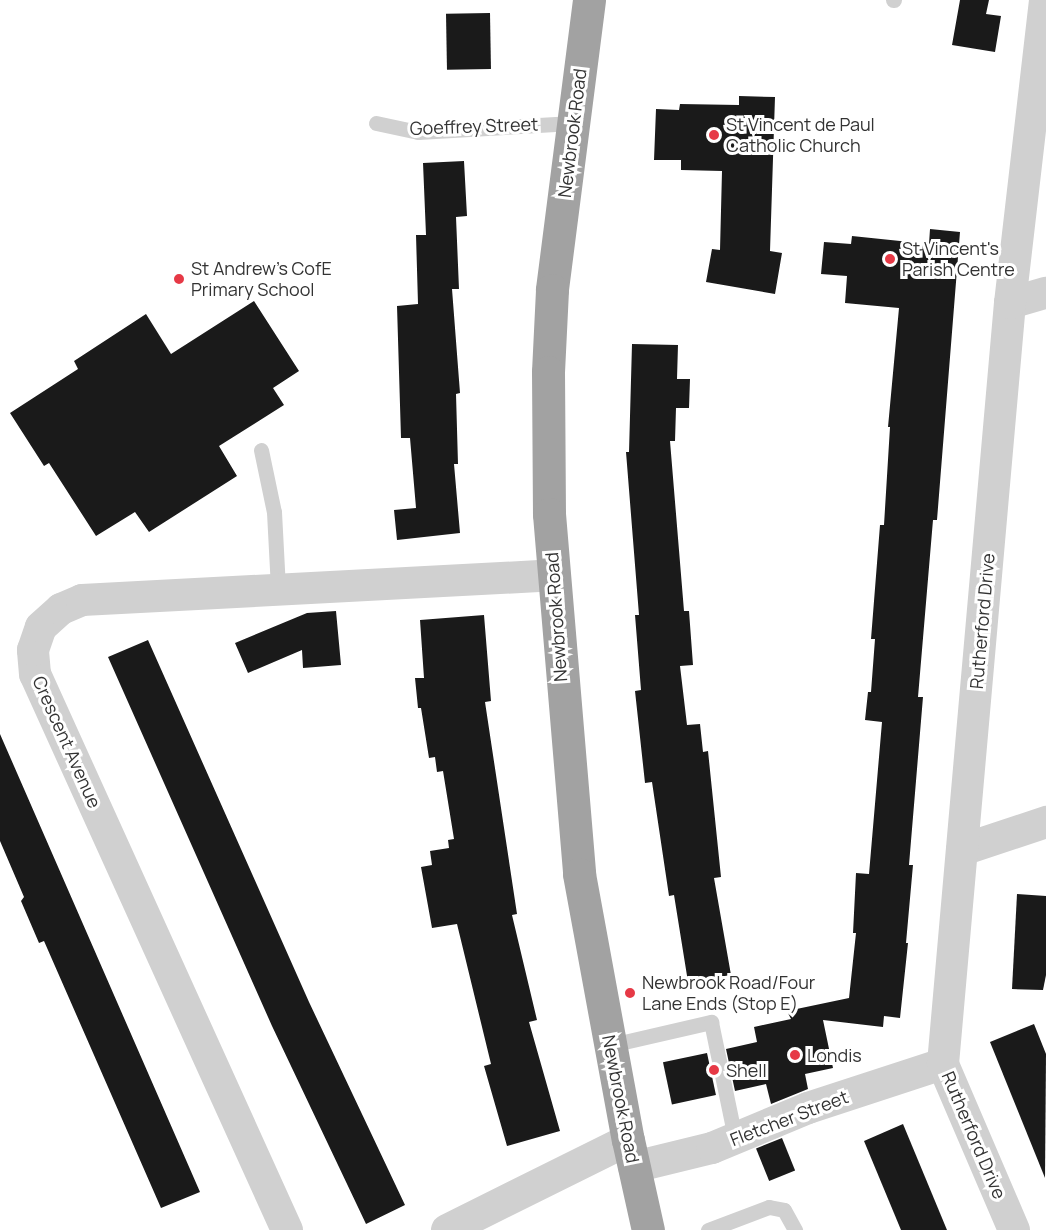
<!DOCTYPE html>
<style>
body{margin:0}
#map{position:relative;width:1046px;height:1230px;overflow:hidden;background:#fff;font-family:Manrope,sans-serif}
div>[style]{position:absolute}
.building>*{inset:0;background:#1a1a1a;transform-origin:0 0}
.service>*{height:15px;margin:-7.5px;padding:0 7.5px;transform-origin:7.5px;border-radius:7.5px;background:#d0d0d0}
.minor>*{height:32px;margin:-16px;padding:0 16px;transform-origin:16px;border-radius:16px;background:#d0d0d0}
.trunk>*{height:33px;margin:-16.5px;padding:0 16.5px;transform-origin:16.5px;border-radius:16.5px;background:#a2a2a2}
.dots>*{width:16px;height:16px;translate:-50% -50%;box-sizing:border-box;border:3px solid #fff;border-radius:50%}
span{translate:-50% -50%;white-space:nowrap;text-align:center;line-height:1.15;-webkit-text-stroke:6px #fff;paint-order:stroke}
.poi-label{font-size:18px;color:#333}
.left{translate:0 -50%;text-align:left}
.street-label{font-size:18px;color:#333}
</style>
<div id="map">
<div class="building">
<div style="clip-path:polygon(960px 0,989px 0,986px 14px,1001px 16px,995px 52px,952px 45px)"></div>
<div style="left:490px;top:13px;width:56px;height:44px;rotate:89deg"></div>
<div style="clip-path:polygon(739px 96px,775px 97px,770px 251px,782px 253px,775px 294px,706px 282px,712px 249px,720px 250px,722px 171px,681px 170px,681px 160px,654px 160px,656px 109px,679px 110px,680px 104px,739px 105px)"></div>
<div style="clip-path:polygon(464px 161px,467px 216px,456px 217px,459px 289px,452px 289px,460px 393px,456px 394px,458px 464px,454px 464px,460px 533px,397px 540px,394px 510px,416px 508px,410px 438px,401px 438px,397px 306px,418px 304px,416px 235px,426px 235px,423px 163px)"></div>
<div style="clip-path:polygon(930px 229px,960px 232px,937px 520px,933px 520px,918px 697px,923px 697px,909px 865px,913px 865px,906px 943px,908px 943px,900px 1018px,884px 1016px,883px 1027px,823px 1020px,833px 1068px,805px 1074px,808px 1089px,771px 1104px,766px 1084px,735px 1091px,726px 1049px,757px 1042px,754px 1027px,791px 1019px,787px 1011px,849px 998px,856px 933px,853px 933px,856px 873px,869px 874px,882px 722px,865px 720px,868px 692px,871px 692px,875px 639px,871px 639px,880px 525px,884px 525px,890px 427px,888px 427px,899px 308px,845px 303px,847px 276px,821px 274px,824px 242px,851px 244px,852px 236px,929px 244px)"></div>
<div style="clip-path:polygon(254px 301px,299px 371px,273px 388px,284px 405px,219px 446px,237px 476px,149px 532px,135px 512px,96px 536px,49px 463px,44px 466px,10px 413px,78px 369px,74px 361px,146px 314px,171px 354px)"></div>
<div style="clip-path:polygon(632px 344px,678px 345px,677px 379px,690px 379px,689px 408px,676px 408px,675px 441px,670px 441px,684px 611px,689px 611px,693px 665px,680px 666px,687px 725px,700px 724px,703px 752px,708px 751px,721px 877px,714px 878px,731px 975px,688px 982px,674px 895px,669px 896px,652px 782px,645px 783px,635px 691px,641px 690px,635px 615px,639px 615px,626px 452px,629px 452px)"></div>
<div style="clip-path:polygon(336px 611px,341px 665px,303px 668px,302px 650px,248px 673px,235px 643px,307px 613px)"></div>
<div style="clip-path:polygon(484px 615px,491px 701px,485px 702px,517px 914px,512px 915px,537px 1020px,529px 1022px,560px 1131px,507px 1146px,484px 1066px,491px 1064px,457px 924px,432px 928px,421px 867px,432px 865px,430px 851px,449px 848px,448px 840px,454px 839px,443px 771px,437px 772px,435px 757px,429px 758px,421px 708px,418px 708px,415px 678px,424px 678px,420px 620px)"></div>
<div style="clip-path:polygon(148px 640px,309px 1002px,405px 1205px,366px 1224px,272px 1026px,108px 657px)"></div>
<div style="clip-path:polygon(0 734px,200px 1192px,161px 1208px,44px 941px,39px 943px,21px 901px,24px 897px,0 841px)"></div>
<div style="clip-path:polygon(1017px 894px,1046px 896px,1046px 975px,1043px 990px,1012px 989px)"></div>
<div style="clip-path:polygon(1034px 1024px,1046px 1054px,1045px 1178px,990px 1042px)"></div>
<div style="left:707px;top:1053px;width:43px;height:45px;rotate:78deg"></div>
<div style="clip-path:polygon(903px 1124px,947px 1230px,901px 1230px,864px 1141px)"></div>
<div style="left:782px;top:1138px;width:35px;height:28px;rotate:68deg"></div>
</div>
<div class="service">
<div style="left:893px;top:0;width:1px"></div>
<div style="left:376px;top:123px;width:43px;rotate:12.1deg"></div>
<div style="left:418px;top:132px;width:155px;rotate:-3.3deg"></div>
<div style="left:261px;top:450px;width:63px;rotate:78.2deg"></div>
<div style="left:274px;top:512px;width:77px;rotate:87deg"></div>
<div style="left:611px;top:1045px;width:103px;rotate:-13deg"></div>
<div style="left:711px;top:1022px;width:118px;rotate:78.3deg"></div>
<div style="left:708px;top:1230px;width:65px;rotate:-20.7deg"></div>
<div style="left:769px;top:1207px;width:15px;rotate:11deg"></div>
<div style="left:784px;top:1210px;width:23px;rotate:61deg"></div>
</div>
<div class="minor">
<div style="left:1010px;top:303px;width:37px;rotate:-16deg"></div>
<div style="left:962px;top:850px;width:89px;rotate:-18.4deg"></div>
<div style="left:634px;top:1167px;width:80px;rotate:-13.7deg"></div>
<div style="left:712px;top:1148px;width:104px;rotate:-22.6deg"></div>
<div style="left:808px;top:1108px;width:142px;rotate:-18.1deg"></div>
<div style="left:287px;top:1230px;width:610px;rotate:-114.38deg"></div>
<div style="left:35px;top:674px;width:24px;rotate:-95deg"></div>
<div style="left:33px;top:650px;width:24px;rotate:-71deg"></div>
<div style="left:41px;top:627px;width:27px;rotate:-42deg"></div>
<div style="left:61px;top:609px;width:23px;rotate:-23deg"></div>
<div style="left:82px;top:600px;width:471px;rotate:-3deg"></div>
<div style="left:447px;top:1230px;width:202px;rotate:-26.4deg"></div>
<div style="left:1014px;top:1230px;width:181px;rotate:-113.2deg"></div>
<div style="left:943px;top:1064px;width:764px;rotate:-84.97deg"></div>
<div style="left:1010px;top:303px;width:305px;rotate:-83.4deg"></div>
</div>
<div class="trunk">
<div style="left:589px;top:0;width:292px;rotate:97.3deg"></div>
<div style="left:552px;top:290px;width:82px;rotate:92.8deg"></div>
<div style="left:548px;top:372px;width:142px;rotate:89.6deg"></div>
<div style="left:549px;top:514px;width:361px;rotate:85.2deg"></div>
<div style="left:579px;top:874px;width:270px;rotate:79.6deg"></div>
<div style="left:628px;top:1140px;width:92px;rotate:77.5deg"></div>
</div>
<div class="dots">
<div style="left:714px;top:135px;background:#e63946"></div>
<div style="left:890px;top:259px;background:#e63946"></div>
<div style="left:179px;top:279px;background:#e63946"></div>
<div style="left:630px;top:993px;background:#e63946"></div>
<div style="left:795px;top:1055px;background:#e63946"></div>
<div style="left:714px;top:1070px;background:#e63946"></div>
</div>
<div class="poi-label">
<span class="left" style="left:726px;top:135px">St Vincent de Paul<br>Catholic Church</span>
<span class="left" style="left:902px;top:259px">St Vincent's<br>Parish Centre</span>
<span class="left" style="left:191px;top:279px">St Andrew's CofE<br>Primary School</span>
<span class="left" style="left:642px;top:993px">Newbrook Road/Four<br>Lane Ends (Stop E)</span>
<span class="left" style="left:807px;top:1055px">Londis</span>
<span class="left" style="left:726px;top:1070px">Shell</span>
</div>
<div class="street-label">
<span style="left:474px;top:126px;rotate:-2deg">Goeffrey Street</span>
<span style="left:572px;top:133px;rotate:-83deg">Newbrook Road</span>
<span style="left:556px;top:617px;rotate:-94deg">Newbrook Road</span>
<span style="left:982px;top:621px;rotate:-85deg">Rutherford Drive</span>
<span style="left:67px;top:742px;rotate:66deg">Crescent Avenue</span>
<span style="left:621px;top:1099px;rotate:79deg">Newbrook Road</span>
<span style="left:789px;top:1118px;rotate:-21deg">Fletcher Street</span>
<span style="left:974px;top:1135px;rotate:67deg">Rutherford Drive</span>
</div>
</div>
